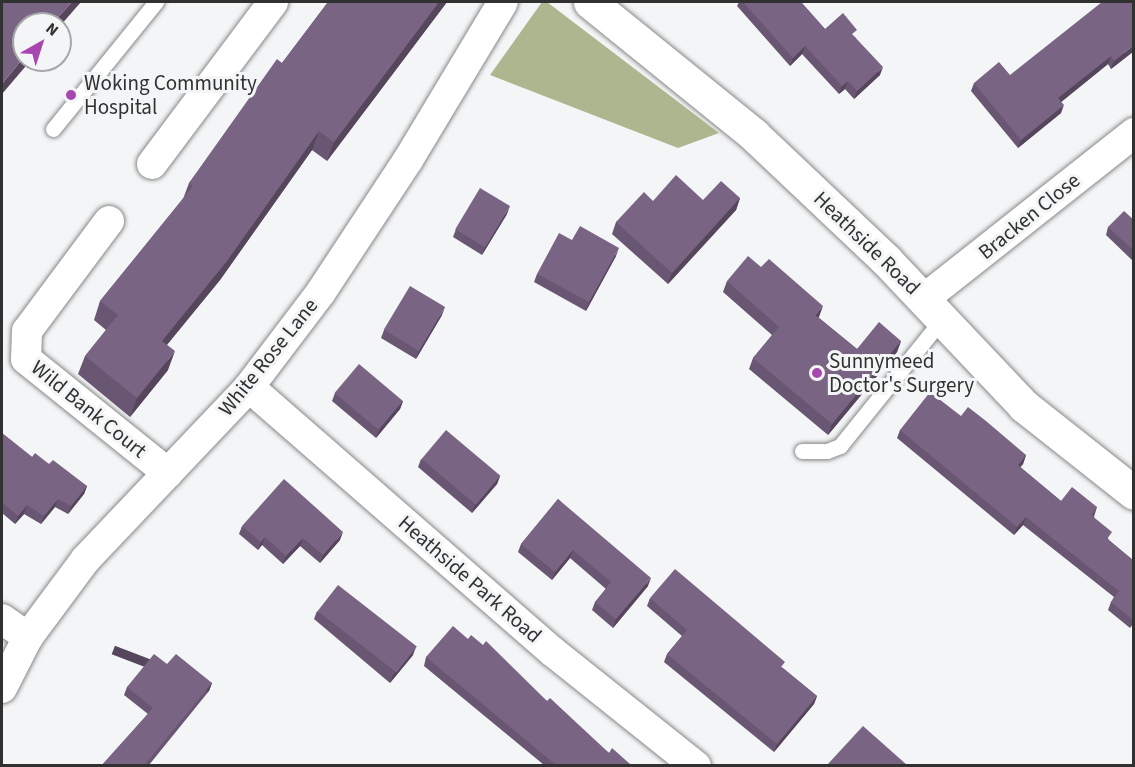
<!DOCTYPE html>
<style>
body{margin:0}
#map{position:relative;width:1135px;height:767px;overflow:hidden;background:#f4f5f6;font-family:"Source Sans 3",sans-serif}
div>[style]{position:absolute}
.forest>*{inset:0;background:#adb78f}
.roads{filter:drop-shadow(0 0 2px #88898a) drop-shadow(0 0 2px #88898a)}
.service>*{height:15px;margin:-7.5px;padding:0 7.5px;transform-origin:7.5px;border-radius:7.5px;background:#fff}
.minor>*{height:30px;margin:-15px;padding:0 15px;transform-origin:15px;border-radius:15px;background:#fff}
.tertiary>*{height:33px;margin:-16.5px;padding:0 16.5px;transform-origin:16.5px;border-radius:16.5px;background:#fff}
.wall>*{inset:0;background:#695672}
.shaded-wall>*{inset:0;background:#55465c;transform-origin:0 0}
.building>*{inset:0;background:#7a6484;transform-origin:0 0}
.dots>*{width:16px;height:16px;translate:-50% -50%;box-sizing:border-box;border:3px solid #f4f5f6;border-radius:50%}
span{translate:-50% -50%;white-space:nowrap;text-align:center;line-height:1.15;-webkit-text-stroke:6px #f4f5f6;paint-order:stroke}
.poi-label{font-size:21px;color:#313131}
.left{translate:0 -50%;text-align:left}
.street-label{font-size:21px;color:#313131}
.frame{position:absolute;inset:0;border:3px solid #313131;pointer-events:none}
.north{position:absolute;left:12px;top:12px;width:60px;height:60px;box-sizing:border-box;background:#f4f5f6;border:2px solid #a6a7a7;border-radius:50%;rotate:39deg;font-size:16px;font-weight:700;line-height:24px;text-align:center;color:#313131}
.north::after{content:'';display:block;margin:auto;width:21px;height:27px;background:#a747b0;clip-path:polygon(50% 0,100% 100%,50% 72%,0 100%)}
</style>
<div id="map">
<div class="forest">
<div style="clip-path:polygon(542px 2px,547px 2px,719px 133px,678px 148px,490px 75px)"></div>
</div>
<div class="roads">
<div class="service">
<div style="left:53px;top:129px;width:164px;rotate:-51deg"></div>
<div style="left:802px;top:451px;width:25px"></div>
<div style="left:827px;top:451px;width:14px;rotate:-21deg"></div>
<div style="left:840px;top:446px;width:163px;rotate:-51.2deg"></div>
</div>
<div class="minor">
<div style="left:152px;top:164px;width:202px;rotate:-53.2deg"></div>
<div style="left:109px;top:221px;width:137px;rotate:126.7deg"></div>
<div style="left:27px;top:331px;width:28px;rotate:92deg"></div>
<div style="left:26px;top:359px;width:182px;rotate:38.8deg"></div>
<div style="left:924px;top:299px;width:268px;rotate:-38.3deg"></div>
<div style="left:249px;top:387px;width:403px;rotate:41.1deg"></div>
<div style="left:553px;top:652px;width:183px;rotate:38.6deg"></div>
<div style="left:2px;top:619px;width:32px;rotate:35deg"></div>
<div style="left:2px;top:688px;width:57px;rotate:-63deg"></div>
<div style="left:28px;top:637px;width:97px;rotate:-53.4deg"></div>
<div style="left:86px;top:559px;width:237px;rotate:-46.5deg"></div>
<div style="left:249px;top:387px;width:119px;rotate:-52.8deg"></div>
<div style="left:321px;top:292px;width:158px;rotate:-56.6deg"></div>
<div style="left:408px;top:160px;width:184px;rotate:-59deg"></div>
</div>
<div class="tertiary">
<div style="left:590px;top:2px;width:211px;rotate:39deg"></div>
<div style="left:754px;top:135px;width:182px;rotate:43.4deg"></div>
<div style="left:886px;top:260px;width:201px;rotate:46.6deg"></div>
<div style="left:1024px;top:406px;width:140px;rotate:38.3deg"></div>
</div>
</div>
<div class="wall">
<div style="clip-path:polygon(328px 2px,447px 2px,327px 161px,312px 150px,220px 280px,167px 345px,168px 370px,130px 417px,78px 374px,85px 356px,106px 330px,94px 320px,100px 301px,183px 199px,189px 183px,282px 63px)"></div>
<div style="clip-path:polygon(739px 2px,801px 2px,825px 29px,855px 37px,880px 75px,854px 99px,845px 89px,839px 94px,802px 54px,790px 66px,737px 6px)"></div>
<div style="clip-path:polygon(1134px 51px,1111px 69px,1108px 64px,1061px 102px,1061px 113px,1018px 148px,971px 91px,974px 83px)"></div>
<div style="clip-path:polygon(740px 198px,736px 210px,668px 284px,612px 234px,616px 222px,653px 201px,703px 200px)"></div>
<div style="clip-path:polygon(507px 214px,482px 255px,453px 237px,456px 229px)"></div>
<div style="clip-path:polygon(1134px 220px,1134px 262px,1106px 235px,1108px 227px)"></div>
<div style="clip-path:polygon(572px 240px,616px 256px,586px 311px,534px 282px,537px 274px)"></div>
<div style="clip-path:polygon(727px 281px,818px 317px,857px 349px,901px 341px,897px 352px,828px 435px,749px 369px,753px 358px,772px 335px,723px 292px)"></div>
<div style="clip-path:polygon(442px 315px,416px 359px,381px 338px,384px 330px)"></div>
<div style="clip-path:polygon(335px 393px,403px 401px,400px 409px,376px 438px,332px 401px)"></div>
<div style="clip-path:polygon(961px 416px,1026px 455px,1023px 464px,1020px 467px,1061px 501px,1097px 507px,1094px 517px,1109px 540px,1134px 561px,1134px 623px,1130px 628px,1108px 610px,1111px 602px,1114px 597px,1023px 525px,1014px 535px,897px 438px,900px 430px)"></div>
<div style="clip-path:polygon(2px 433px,32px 457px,49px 464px,87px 486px,84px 494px,68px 514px,55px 507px,41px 524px,24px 514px,15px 524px,2px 513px)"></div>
<div style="clip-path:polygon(421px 459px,500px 476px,497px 484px,472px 513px,418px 467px)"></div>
<div style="clip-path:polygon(558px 499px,648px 586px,613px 628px,592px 610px,595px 602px,606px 589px,570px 558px,552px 580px,518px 552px,521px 544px)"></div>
<div style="clip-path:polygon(242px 526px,340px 540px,320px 563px,300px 546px,283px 564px,262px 545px,258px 550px,239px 534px)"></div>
<div style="clip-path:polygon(650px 598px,783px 668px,817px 696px,814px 704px,774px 752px,664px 662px,667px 654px,682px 636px,647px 606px)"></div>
<div style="clip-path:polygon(317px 611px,413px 655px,390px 683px,314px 619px)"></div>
<div style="clip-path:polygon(468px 639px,547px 701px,609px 753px,630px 764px,630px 765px,544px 765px,424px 666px,426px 657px)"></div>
<div style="clip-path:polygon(167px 664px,212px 683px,209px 691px,149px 765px,102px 765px,148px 714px,124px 695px,127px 687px)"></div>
</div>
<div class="shaded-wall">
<div style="clip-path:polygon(72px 2px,81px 2px,60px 26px,60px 24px,52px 24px)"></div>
<div style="clip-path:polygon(439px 2px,447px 2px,327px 161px,334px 142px)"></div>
<div style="clip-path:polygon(1134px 45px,1134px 51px,1111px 69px,1114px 61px)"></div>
<div style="clip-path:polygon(805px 46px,802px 54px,790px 66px,793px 58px)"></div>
<div style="clip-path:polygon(1111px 56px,1108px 64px,1055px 107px,1058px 98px)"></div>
<div style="clip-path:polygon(24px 57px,24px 60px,31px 60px,2px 94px,2px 84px)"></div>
<div style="clip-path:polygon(883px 67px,880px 75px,854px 99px,857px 91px)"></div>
<div style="clip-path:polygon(848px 81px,845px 89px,839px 94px,842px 86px)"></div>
<div style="clip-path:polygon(1064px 105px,1061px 113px,1018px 148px,1021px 140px)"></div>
<div style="clip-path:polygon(319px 131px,312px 150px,220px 280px,155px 359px,162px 341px)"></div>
<div style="clip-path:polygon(740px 198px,736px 210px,668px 284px,672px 273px)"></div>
<div style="clip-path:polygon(510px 206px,507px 214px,482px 255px,485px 247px)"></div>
<div style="clip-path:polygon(619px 248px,616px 256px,586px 311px,589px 302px)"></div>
<div style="clip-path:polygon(823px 306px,819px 317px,811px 326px,815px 315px)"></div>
<div style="clip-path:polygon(445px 307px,442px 315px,416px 359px,419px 351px)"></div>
<div style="clip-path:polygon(901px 341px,897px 352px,828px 435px,832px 424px)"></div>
<div style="clip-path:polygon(175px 351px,168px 370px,130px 417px,137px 398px)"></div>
<div style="clip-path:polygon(403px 401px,400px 409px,376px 438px,379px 430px)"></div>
<div style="clip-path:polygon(1026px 455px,1023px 464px,1015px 474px,1018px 465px)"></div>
<div style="clip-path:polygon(500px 476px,497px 484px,472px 513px,475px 505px)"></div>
<div style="clip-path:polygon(87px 486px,84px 494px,68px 514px,71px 506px)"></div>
<div style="clip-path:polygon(58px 499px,55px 507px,41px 524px,44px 516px)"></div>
<div style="clip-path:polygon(27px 505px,24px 514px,15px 524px,18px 516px)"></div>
<div style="clip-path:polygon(1026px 517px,1023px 525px,1014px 535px,1017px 527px)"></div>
<div style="clip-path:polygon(343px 532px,340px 540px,320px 563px,323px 555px)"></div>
<div style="clip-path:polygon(265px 537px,262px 545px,258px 550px,261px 542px)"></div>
<div style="clip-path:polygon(303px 538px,300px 546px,283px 564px,286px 556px)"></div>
<div style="clip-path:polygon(573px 550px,570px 558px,552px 580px,555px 572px)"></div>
<div style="clip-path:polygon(651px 578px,648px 586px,613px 628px,616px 619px)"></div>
<div style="clip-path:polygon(416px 647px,413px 655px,390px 683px,393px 675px)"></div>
<div style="left:212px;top:683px;width:9px;height:104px;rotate:111deg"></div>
<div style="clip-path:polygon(817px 696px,814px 704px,774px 752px,777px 744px)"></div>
</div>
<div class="building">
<div style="clip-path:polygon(2px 2px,72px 2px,52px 24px,24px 24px,24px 57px,2px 84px)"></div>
<div style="clip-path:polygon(328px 2px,439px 2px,334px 142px,319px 131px,227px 261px,162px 341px,175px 351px,137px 398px,85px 356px,118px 315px,100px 301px,193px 186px,189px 183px,277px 59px,282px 63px)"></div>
<div style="clip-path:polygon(743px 2px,801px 2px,825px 29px,843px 13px,857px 30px,852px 34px,883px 67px,857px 91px,848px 81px,842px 86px,805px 46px,793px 58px)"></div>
<div style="clip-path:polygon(1102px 2px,1134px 2px,1134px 45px,1114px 61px,1111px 56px,1058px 98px,1064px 105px,1021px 140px,974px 83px,999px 62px,1010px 75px)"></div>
<div style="clip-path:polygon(676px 175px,703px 200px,721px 181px,740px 198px,672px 273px,616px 222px,644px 192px,653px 201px)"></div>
<div style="left:480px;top:188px;width:35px;height:48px;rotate:31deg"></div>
<div style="clip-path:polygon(1124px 211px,1134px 220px,1134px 251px,1108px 227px)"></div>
<div style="clip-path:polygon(580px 226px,619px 248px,589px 302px,537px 274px,559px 233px,572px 240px)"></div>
<div style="clip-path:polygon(748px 256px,761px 267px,769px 259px,823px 306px,815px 315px,857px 349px,879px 322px,901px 341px,832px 424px,753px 358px,779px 327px,727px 281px)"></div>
<div style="left:410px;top:286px;width:41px;height:51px;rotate:31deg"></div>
<div style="left:359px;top:364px;width:57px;height:38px;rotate:40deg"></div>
<div style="clip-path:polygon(930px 392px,961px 416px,968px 407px,986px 421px,1026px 455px,1018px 465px,1061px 501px,1072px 487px,1097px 507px,1091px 515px,1112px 532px,1107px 539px,1134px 561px,1134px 619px,1133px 620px,1111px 602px,1119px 591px,1026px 517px,1017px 527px,900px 430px)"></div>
<div style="left:446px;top:430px;width:71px;height:38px;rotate:40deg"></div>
<div style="clip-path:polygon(2px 433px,32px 457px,35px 453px,49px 464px,53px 460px,87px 486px,71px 506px,58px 499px,44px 516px,27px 505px,18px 516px,2px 502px)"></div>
<div style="clip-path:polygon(284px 479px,343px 532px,323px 555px,303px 538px,286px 556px,265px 537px,261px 542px,242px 526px)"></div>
<div style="clip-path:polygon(558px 499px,651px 578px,616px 619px,595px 602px,611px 582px,573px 550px,555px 572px,521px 544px)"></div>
<div style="clip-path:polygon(675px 569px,785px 662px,781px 667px,817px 696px,777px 744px,667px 654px,687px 630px,650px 598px)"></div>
<div style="left:338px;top:585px;width:100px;height:33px;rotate:38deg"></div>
<div style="clip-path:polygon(453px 626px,468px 639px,471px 635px,483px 645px,486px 641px,547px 701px,550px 698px,609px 753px,612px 748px,630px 764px,629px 765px,556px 765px,426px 657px)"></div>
<div style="clip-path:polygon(154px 654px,167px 664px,176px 654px,212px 683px,146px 763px,149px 765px,102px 765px,153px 708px,127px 687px)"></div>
<div style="clip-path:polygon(863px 726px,907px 765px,827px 765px)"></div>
</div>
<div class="dots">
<div style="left:71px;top:95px;background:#a747b0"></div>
<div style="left:817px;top:373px;background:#a747b0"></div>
</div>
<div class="poi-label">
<span class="left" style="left:84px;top:95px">Woking Community<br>Hospital</span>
<span class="left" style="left:829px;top:373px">Sunnymeed<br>Doctor's Surgery</span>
</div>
<div class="street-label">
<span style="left:1029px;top:216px;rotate:-39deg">Bracken Close</span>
<span style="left:867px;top:243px;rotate:44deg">Heathside Road</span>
<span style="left:268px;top:357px;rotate:-51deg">White Rose Lane</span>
<span style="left:89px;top:409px;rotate:39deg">Wild Bank Court</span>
<span style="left:470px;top:579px;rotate:41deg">Heathside Park Road</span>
</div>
<div class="frame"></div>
<div class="north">N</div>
</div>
